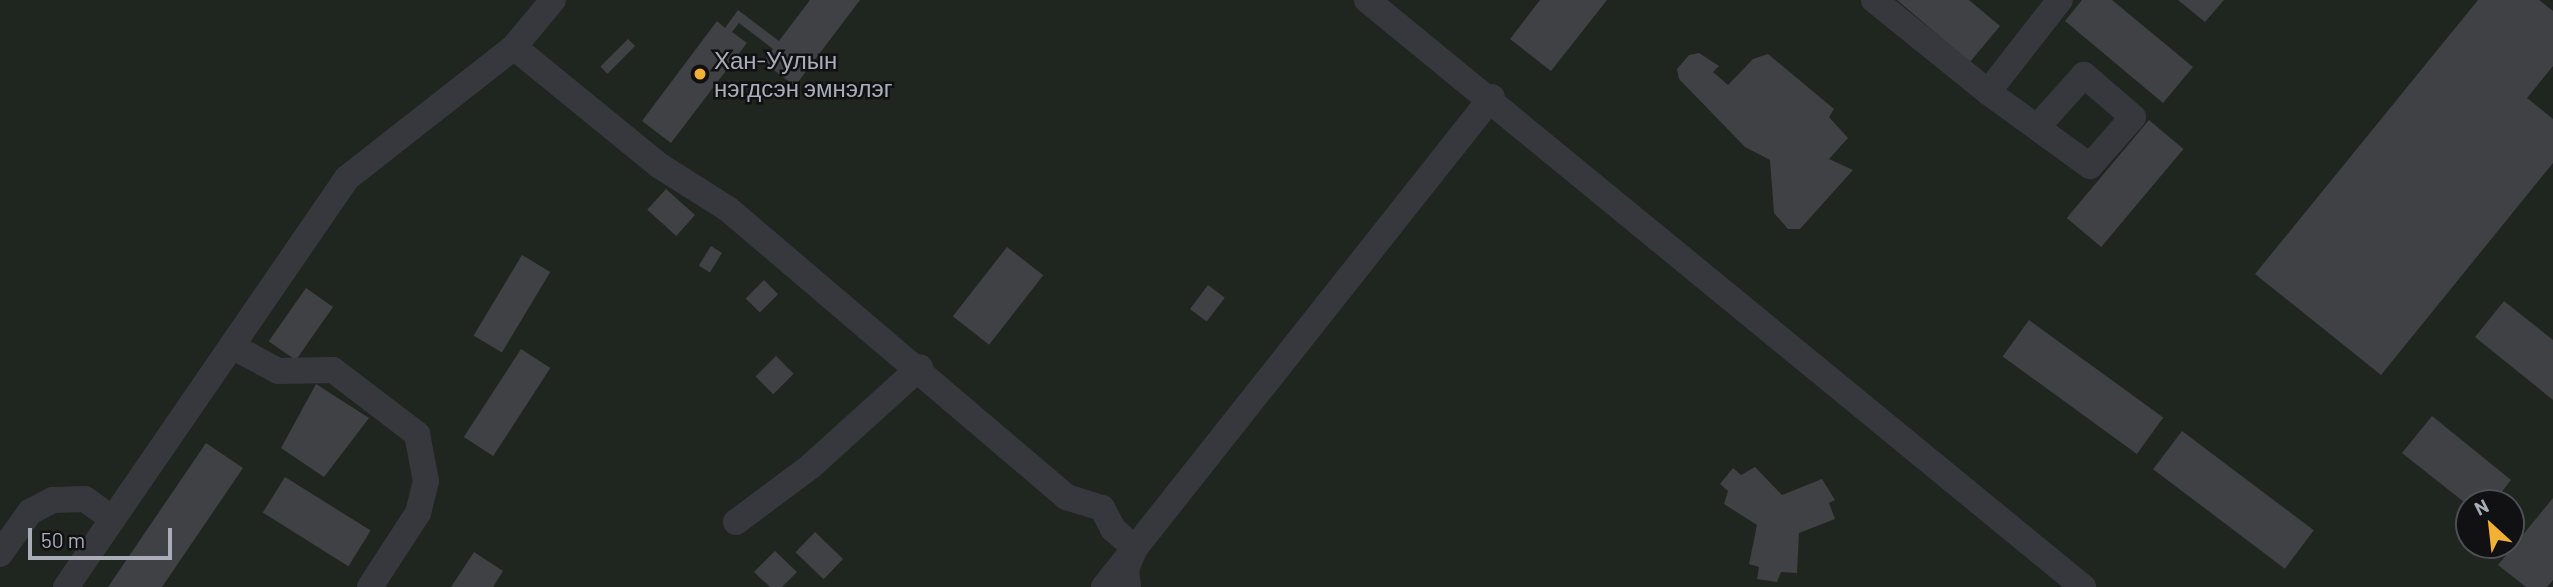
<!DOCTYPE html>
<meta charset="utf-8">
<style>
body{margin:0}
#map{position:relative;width:2553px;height:587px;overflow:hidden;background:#161618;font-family:Barlow,sans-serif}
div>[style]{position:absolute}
.green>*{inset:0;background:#1e261f}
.building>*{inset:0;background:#404145;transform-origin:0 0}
.minor>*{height:26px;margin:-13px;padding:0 13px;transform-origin:13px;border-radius:13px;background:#37383d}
.dots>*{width:19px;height:19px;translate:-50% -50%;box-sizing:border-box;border:4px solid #111113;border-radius:50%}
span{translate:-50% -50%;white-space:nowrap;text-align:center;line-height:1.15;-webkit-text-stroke:5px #111113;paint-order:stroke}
.poi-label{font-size:24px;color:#a8adb8}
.left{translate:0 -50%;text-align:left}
.north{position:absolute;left:2455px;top:489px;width:70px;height:70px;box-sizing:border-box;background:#111113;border:2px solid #4d4f55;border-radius:50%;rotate:333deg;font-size:19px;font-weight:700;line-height:28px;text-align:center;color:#a8adb8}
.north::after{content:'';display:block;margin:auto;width:24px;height:32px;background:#f2b134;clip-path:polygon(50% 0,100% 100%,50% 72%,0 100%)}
.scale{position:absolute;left:28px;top:528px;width:144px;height:32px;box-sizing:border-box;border:4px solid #a8adb8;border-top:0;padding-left:9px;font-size:21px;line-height:24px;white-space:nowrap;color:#a8adb8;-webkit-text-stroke:5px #111113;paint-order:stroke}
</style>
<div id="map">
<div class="green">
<div style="clip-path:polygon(evenodd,0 0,2553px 0,2553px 587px,0 587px,0 0,2469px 503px,2511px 503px,2511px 545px,2469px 545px,2469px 503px)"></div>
</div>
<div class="building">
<div style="clip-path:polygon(810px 0,860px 0,795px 86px,763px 62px,773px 49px,739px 23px,732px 32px,747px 43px,671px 143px,642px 121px,717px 21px,725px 28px,738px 10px,779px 41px)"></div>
<div style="clip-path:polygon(1540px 0,1607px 0,1551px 71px,1510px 39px)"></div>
<div style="clip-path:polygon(1897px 0,1969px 0,2000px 26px,1970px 62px)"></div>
<div style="clip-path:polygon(2082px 0,2112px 0,2193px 67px,2163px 103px,2065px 21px)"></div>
<div style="clip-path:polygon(2178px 0,2224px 0,2205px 22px)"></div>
<div style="clip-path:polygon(2478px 0,2539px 0,2553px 11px,2553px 66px,2527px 98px,2553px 119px,2553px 163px,2381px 375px,2255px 274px)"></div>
<div style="left:628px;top:39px;width:10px;height:39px;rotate:45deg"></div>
<div style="clip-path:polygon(1699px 53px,1719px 66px,1713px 72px,1728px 85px,1753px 59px,1768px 54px,1834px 109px,1829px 117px,1848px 138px,1829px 159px,1853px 170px,1800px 229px,1788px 229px,1774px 213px,1770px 160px,1745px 147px,1679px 79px,1677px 69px,1689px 55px)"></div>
<div style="left:2149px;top:120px;width:45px;height:128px;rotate:40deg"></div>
<div style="left:666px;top:189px;width:39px;height:28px;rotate:42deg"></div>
<div style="left:711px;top:246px;width:13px;height:23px;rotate:32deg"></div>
<div style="left:1007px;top:247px;width:46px;height:88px;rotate:38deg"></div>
<div style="left:522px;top:255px;width:33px;height:94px;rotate:31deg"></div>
<div style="left:764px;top:280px;width:20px;height:26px;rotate:45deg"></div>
<div style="left:1208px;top:285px;width:21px;height:30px;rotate:37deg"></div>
<div style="left:306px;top:288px;width:33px;height:65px;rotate:35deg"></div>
<div style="clip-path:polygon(2504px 301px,2553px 340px,2553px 400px,2475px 337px)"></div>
<div style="left:2029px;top:320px;width:166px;height:45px;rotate:36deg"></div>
<div style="left:521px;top:349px;width:35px;height:105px;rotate:33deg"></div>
<div style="left:776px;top:356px;width:25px;height:29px;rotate:45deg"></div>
<div style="clip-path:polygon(316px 384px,369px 418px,324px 477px,281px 448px)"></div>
<div style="clip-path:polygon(2432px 416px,2511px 480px,2493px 503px,2469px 506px,2402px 453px)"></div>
<div style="left:2182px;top:431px;width:165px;height:48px;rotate:37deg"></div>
<div style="clip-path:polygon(206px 443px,243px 468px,162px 587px,108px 587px)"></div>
<div style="clip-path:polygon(1755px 467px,1782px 495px,1822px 479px,1835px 500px,1829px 503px,1835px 519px,1799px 533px,1797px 573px,1781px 572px,1777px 582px,1757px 579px,1759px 567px,1749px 564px,1757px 525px,1724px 504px,1728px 491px,1720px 484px,1733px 468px,1741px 475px)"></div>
<div style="left:285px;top:477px;width:101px;height:42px;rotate:32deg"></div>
<div style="clip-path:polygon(2553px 498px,2553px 580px,2547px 587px,2526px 587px,2498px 565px)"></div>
<div style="left:815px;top:532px;width:39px;height:28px;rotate:44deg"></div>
<div style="clip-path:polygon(775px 551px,797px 572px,782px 587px,770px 587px,754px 572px)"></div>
<div style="clip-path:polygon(474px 552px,503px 571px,493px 587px,451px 587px)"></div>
</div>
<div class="minor">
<div style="left:1367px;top:0;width:926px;rotate:39.35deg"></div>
<div style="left:1874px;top:0;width:146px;rotate:38.9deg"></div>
<div style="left:1988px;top:92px;width:126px;rotate:36deg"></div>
<div style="left:2090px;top:166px;width:65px;rotate:-48.7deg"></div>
<div style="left:2133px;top:117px;width:65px;rotate:-139.4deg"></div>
<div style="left:2084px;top:75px;width:70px;rotate:132.1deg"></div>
<div style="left:514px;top:47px;width:188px;rotate:39.2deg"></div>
<div style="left:660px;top:166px;width:80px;rotate:32.3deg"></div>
<div style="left:728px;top:209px;width:444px;rotate:40.4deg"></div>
<div style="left:1066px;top:497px;width:38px;rotate:17deg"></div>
<div style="left:1102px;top:508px;width:24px;rotate:62deg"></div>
<div style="left:1113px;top:529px;width:29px;rotate:41deg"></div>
<div style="left:1135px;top:548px;width:50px;rotate:128.5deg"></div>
<div style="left:1988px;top:92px;width:117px;rotate:-52deg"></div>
<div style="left:232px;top:346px;width:52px;rotate:28.5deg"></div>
<div style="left:278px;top:371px;width:55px;rotate:-1deg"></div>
<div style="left:333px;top:370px;width:106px;rotate:37.3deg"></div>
<div style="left:417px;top:434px;width:48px;rotate:79.2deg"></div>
<div style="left:426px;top:481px;width:33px;rotate:104deg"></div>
<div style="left:418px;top:513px;width:88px;rotate:123deg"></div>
<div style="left:736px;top:522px;width:94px;rotate:-36.7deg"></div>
<div style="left:811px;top:466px;width:147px;rotate:-42.2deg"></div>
<div style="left:0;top:554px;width:52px;rotate:-54.5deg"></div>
<div style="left:30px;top:512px;width:26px;rotate:-28deg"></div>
<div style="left:53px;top:500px;width:32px;rotate:-2deg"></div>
<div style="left:85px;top:499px;width:34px;rotate:36deg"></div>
<div style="left:66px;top:587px;width:496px;rotate:-55.5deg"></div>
<div style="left:347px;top:178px;width:212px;rotate:-38.1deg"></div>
<div style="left:514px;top:47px;width:61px;rotate:-50.3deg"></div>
<div style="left:1128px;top:587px;width:18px;rotate:-96deg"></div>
<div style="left:1126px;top:569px;width:23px;rotate:-67deg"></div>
<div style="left:1135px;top:548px;width:575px;rotate:-51.64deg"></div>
</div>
<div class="dots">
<div style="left:700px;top:74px;background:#f2b134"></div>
</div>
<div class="poi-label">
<span class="left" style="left:714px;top:74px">Хан-Уулын<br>нэгдсэн эмнэлэг</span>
</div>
<div class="north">N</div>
<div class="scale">50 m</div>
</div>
